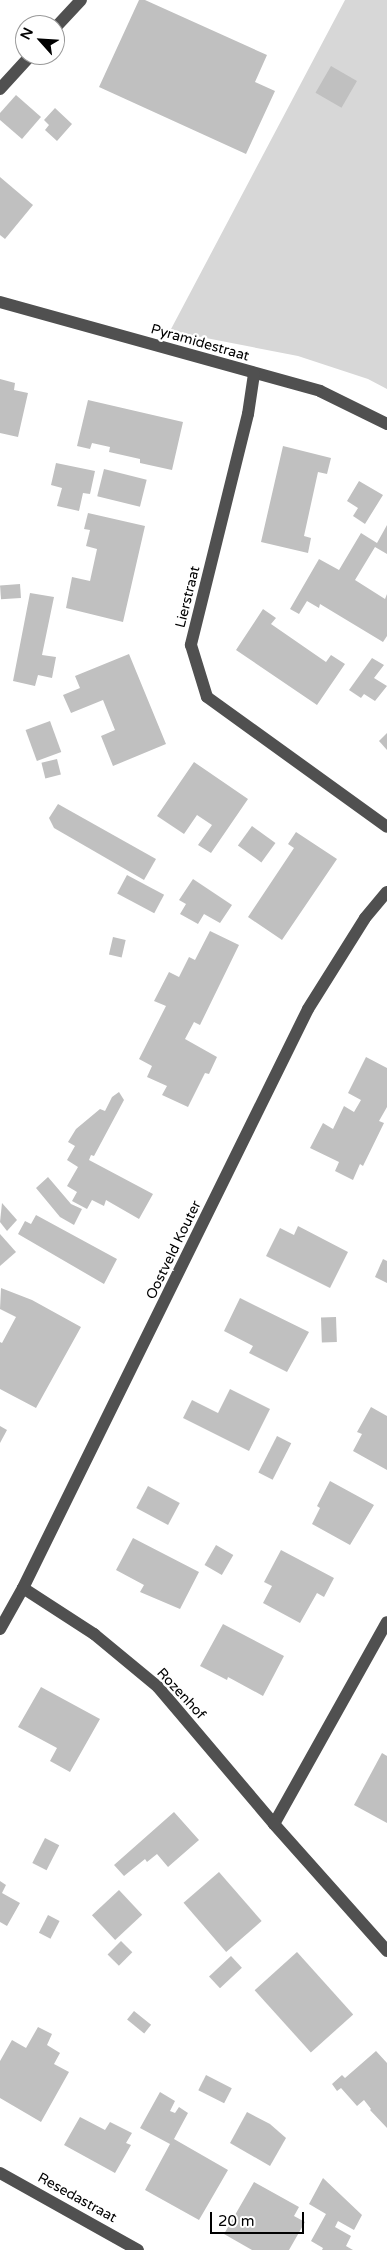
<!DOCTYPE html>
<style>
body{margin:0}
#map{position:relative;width:387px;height:2250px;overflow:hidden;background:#fff;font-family:"Varela Round",sans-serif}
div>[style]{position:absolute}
.green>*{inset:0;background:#d7d7d7}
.building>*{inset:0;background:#c0c0c0;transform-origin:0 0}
.minor>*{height:12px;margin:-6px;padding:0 6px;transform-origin:6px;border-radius:6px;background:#505050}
span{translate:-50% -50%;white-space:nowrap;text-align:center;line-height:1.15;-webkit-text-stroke:5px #fff;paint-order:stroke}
.street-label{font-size:14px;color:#000}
.north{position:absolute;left:15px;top:15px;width:50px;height:50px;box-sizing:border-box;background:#fff;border:1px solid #999;border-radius:50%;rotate:296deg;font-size:14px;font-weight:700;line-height:20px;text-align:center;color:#000}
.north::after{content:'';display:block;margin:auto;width:18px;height:22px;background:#000;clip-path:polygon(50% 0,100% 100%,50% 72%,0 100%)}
.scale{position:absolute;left:210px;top:2212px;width:94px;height:22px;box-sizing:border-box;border:2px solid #000;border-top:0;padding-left:6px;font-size:15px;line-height:18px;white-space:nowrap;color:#000;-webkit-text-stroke:4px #fff;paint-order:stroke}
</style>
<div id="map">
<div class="green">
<div style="clip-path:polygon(345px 0,387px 0,387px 389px,368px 379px,298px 356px,170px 331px)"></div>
</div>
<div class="building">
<div style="clip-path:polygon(139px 0,145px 0,267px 55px,255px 82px,275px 91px,246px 154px,99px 87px)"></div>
<div style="left:331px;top:66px;width:30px;height:31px;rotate:30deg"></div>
<div style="clip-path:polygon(16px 95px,41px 117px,22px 139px,0 120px,0 113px)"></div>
<div style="clip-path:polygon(55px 108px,72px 124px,57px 141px,45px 130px,49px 125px,44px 120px)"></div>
<div style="clip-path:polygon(0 177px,33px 205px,5px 239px,0 235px)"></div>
<div style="clip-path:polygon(0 379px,15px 383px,14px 390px,28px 393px,18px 437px,0 433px)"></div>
<div style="clip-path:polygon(88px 400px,183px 422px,172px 470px,140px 463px,140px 459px,109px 452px,110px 447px,92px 443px,90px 449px,77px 446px)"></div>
<div style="clip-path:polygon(283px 446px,331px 458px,327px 474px,318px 472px,304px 536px,311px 538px,308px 553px,261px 542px)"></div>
<div style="clip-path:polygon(56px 463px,95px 471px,90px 494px,83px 493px,79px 511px,57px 506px,62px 488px,51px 485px)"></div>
<div style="left:104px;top:469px;width:44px;height:28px;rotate:14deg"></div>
<div style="clip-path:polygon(359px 481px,383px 495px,365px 524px,353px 516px,358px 508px,347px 501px)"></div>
<div style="clip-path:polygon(88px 513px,145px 526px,123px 622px,66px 608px,72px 577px,90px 581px,97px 549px,86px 546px,90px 530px,84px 529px)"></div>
<div style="clip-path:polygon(387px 525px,387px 554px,375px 547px,355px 580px,385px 599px,387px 594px,387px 636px,383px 642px,320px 604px,319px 608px,307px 601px,299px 614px,290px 609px,319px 559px,339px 570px,361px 533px,377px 543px)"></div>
<div style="left:20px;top:584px;width:14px;height:20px;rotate:86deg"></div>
<div style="clip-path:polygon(30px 593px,54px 597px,42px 655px,56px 657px,52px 678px,38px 675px,35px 686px,13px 681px)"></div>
<div style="clip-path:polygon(263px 609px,276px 618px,271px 624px,326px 662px,331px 655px,345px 664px,317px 705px,236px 650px)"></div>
<div style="clip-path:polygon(129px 654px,166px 744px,113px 766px,101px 736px,115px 730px,103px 700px,71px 713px,63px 695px,80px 688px,75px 676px)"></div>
<div style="clip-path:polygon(372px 658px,384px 665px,374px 678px,387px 686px,375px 701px,364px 694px,361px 698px,349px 690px)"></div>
<div style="left:50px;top:721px;width:33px;height:26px;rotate:70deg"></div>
<div style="clip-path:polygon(387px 733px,387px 750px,379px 741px)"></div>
<div style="left:57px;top:759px;width:16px;height:16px;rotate:76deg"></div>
<div style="clip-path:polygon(194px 762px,248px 799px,211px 853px,198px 845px,212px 825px,197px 815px,184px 834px,157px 816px)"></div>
<div style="clip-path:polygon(58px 804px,156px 859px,144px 880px,54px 828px,49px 818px)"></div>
<div style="left:252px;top:826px;width:29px;height:24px;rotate:36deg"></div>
<div style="clip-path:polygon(296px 832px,337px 859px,282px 940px,248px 917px,294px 848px,288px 844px)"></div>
<div style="left:127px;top:875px;width:42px;height:21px;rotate:28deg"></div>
<div style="clip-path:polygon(193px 879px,232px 905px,220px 923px,204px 914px,198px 924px,180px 914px,186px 904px,179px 900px)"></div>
<div style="clip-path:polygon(210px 931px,239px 945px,200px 1025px,194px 1022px,185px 1039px,217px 1057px,209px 1074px,205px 1073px,188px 1107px,162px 1095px,167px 1086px,147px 1077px,152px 1066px,139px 1059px,166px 1006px,154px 1001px,169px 972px,179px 977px,189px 957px,195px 960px)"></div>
<div style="left:113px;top:937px;width:13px;height:18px;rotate:13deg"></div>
<div style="clip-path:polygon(366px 1057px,387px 1068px,387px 1107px,379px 1121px,384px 1123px,363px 1166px,360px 1164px,353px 1180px,335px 1171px,339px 1162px,310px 1148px,323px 1123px,333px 1129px,344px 1106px,354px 1112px,361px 1100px,348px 1093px)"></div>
<div style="clip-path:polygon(119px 1092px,124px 1100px,94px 1156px,91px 1155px,89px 1160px,153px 1194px,139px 1219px,106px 1200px,104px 1206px,92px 1200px,87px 1209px,72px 1201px,77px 1192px,67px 1186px,78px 1167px,67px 1160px,75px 1146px,68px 1142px,76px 1129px,100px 1109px,105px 1111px,112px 1097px)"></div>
<div style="clip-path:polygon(48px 1177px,71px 1204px,82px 1209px,74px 1225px,60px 1217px,36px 1188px)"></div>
<div style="clip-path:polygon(2px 1203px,17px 1220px,7px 1231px,0 1222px)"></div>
<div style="clip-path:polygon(36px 1215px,117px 1259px,104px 1284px,18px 1234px,25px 1221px,31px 1224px)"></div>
<div style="clip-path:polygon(298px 1226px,348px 1252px,330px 1288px,266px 1256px,280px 1228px,294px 1235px)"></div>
<div style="clip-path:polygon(0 1234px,16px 1252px,0 1266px)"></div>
<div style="clip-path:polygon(383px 1259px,387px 1261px,387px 1283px,375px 1277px)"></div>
<div style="clip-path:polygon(1px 1288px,32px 1300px,81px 1327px,36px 1408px,0 1389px,0 1342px,2px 1343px,16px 1317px,0 1309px)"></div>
<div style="clip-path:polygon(240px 1298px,309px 1332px,287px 1372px,249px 1353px,253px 1346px,224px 1331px)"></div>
<div style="left:336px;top:1317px;width:25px;height:15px;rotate:88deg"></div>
<div style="clip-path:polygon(230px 1389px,270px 1409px,249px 1451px,183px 1418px,192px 1400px,218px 1413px)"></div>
<div style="clip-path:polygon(371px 1407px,387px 1416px,387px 1470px,353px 1451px,362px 1434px,357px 1432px)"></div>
<div style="clip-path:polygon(0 1426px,7px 1430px,0 1443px)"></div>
<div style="left:277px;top:1436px;width:16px;height:41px;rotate:27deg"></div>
<div style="clip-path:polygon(330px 1481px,374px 1505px,350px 1545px,312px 1524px,320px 1508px,317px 1506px)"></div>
<div style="left:148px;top:1486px;width:36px;height:25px;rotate:28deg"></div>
<div style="clip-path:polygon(133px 1538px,199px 1572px,180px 1609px,140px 1592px,144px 1585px,116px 1570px)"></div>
<div style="left:216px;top:1545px;width:20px;height:23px;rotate:30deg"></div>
<div style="clip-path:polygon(281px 1550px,334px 1578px,324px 1597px,317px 1593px,300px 1623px,263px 1603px,272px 1586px,264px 1582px)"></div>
<div style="clip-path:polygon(223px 1624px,284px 1656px,263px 1696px,228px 1677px,227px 1680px,200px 1666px)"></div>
<div style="clip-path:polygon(41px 1687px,100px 1719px,70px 1772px,50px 1761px,57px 1748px,18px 1727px)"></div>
<div style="clip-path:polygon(382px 1753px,387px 1756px,387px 1823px,354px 1805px)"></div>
<div style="clip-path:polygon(174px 1812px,199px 1840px,168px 1867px,157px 1854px,147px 1862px,145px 1859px,124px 1876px,114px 1865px)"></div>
<div style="left:45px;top:1838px;width:16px;height:28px;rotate:27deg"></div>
<div style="left:219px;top:1872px;width:65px;height:47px;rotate:49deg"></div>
<div style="clip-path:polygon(0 1881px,6px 1885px,2px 1893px,20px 1903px,7px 1926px,0 1922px)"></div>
<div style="left:119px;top:1890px;width:34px;height:37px;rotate:47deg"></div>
<div style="left:48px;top:1915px;width:13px;height:20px;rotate:27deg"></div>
<div style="left:121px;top:1941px;width:16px;height:19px;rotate:45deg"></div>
<div style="left:297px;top:1952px;width:84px;height:57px;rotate:48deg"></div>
<div style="left:231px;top:1956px;width:16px;height:30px;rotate:47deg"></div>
<div style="left:134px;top:2011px;width:22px;height:11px;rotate:39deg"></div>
<div style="clip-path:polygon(38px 2027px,52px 2034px,47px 2045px,60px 2053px,54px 2064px,69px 2072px,41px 2122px,0 2098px,0 2061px,12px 2040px,26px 2048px)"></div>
<div style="clip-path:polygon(376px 2051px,387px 2063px,387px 2128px,370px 2110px,371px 2109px,364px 2100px,357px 2106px,341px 2088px,337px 2091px,332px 2084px,342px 2075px,345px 2078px)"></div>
<div style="left:206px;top:2075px;width:29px;height:17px;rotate:27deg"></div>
<div style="clip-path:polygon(160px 2092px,175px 2101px,170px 2111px,175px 2113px,179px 2107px,188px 2113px,174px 2139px,228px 2170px,199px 2220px,145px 2190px,170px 2144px,140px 2128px)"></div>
<div style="clip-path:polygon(247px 2112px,270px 2124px,286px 2138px,270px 2166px,230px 2143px)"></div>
<div style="clip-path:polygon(80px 2117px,105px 2130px,110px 2122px,132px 2133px,126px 2143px,131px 2145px,115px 2173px,64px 2145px)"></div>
<div style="clip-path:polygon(323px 2178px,362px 2215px,354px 2230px,338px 2221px,335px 2227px,351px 2236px,346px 2246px,353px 2250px,322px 2250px,323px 2248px,311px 2241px,326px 2214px,309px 2204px)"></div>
<div style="clip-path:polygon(254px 2182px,299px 2207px,294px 2216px,305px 2222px,289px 2250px,252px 2250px,224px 2234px)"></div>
</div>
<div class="minor">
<div style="left:55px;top:28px;width:38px;rotate:-47deg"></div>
<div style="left:0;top:89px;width:46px;rotate:-47.6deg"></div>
<div style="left:0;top:302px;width:332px;rotate:15.5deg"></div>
<div style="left:320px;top:391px;width:75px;rotate:26.2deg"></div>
<div style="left:254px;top:374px;width:40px;rotate:98.5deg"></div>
<div style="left:248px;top:414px;width:238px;rotate:103.9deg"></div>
<div style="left:191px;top:645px;width:54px;rotate:72.9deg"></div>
<div style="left:207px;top:697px;width:222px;rotate:35.8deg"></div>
<div style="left:23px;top:1588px;width:85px;rotate:32.9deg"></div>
<div style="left:94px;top:1634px;width:83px;rotate:39.6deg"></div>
<div style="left:158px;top:1687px;width:180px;rotate:49.7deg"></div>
<div style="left:274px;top:1824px;width:231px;rotate:-60.8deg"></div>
<div style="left:0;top:1629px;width:47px;rotate:-60.7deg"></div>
<div style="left:23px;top:1588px;width:645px;rotate:-63.79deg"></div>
<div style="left:308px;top:1009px;width:107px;rotate:-57.9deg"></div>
<div style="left:365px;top:918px;width:34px;rotate:-50deg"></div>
<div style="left:274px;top:1824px;width:170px;rotate:48.3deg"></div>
<div style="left:0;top:2173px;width:158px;rotate:29.2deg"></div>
</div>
<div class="street-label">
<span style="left:200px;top:343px;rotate:16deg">Pyramidestraat</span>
<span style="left:188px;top:597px;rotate:-76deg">Lierstraat</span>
<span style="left:174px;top:1250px;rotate:-64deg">Oostveld Kouter</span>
<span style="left:181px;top:1694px;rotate:47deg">Rozenhof</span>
<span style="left:77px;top:2198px;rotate:29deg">Resedastraat</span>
</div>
<div class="north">N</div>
<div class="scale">20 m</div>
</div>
